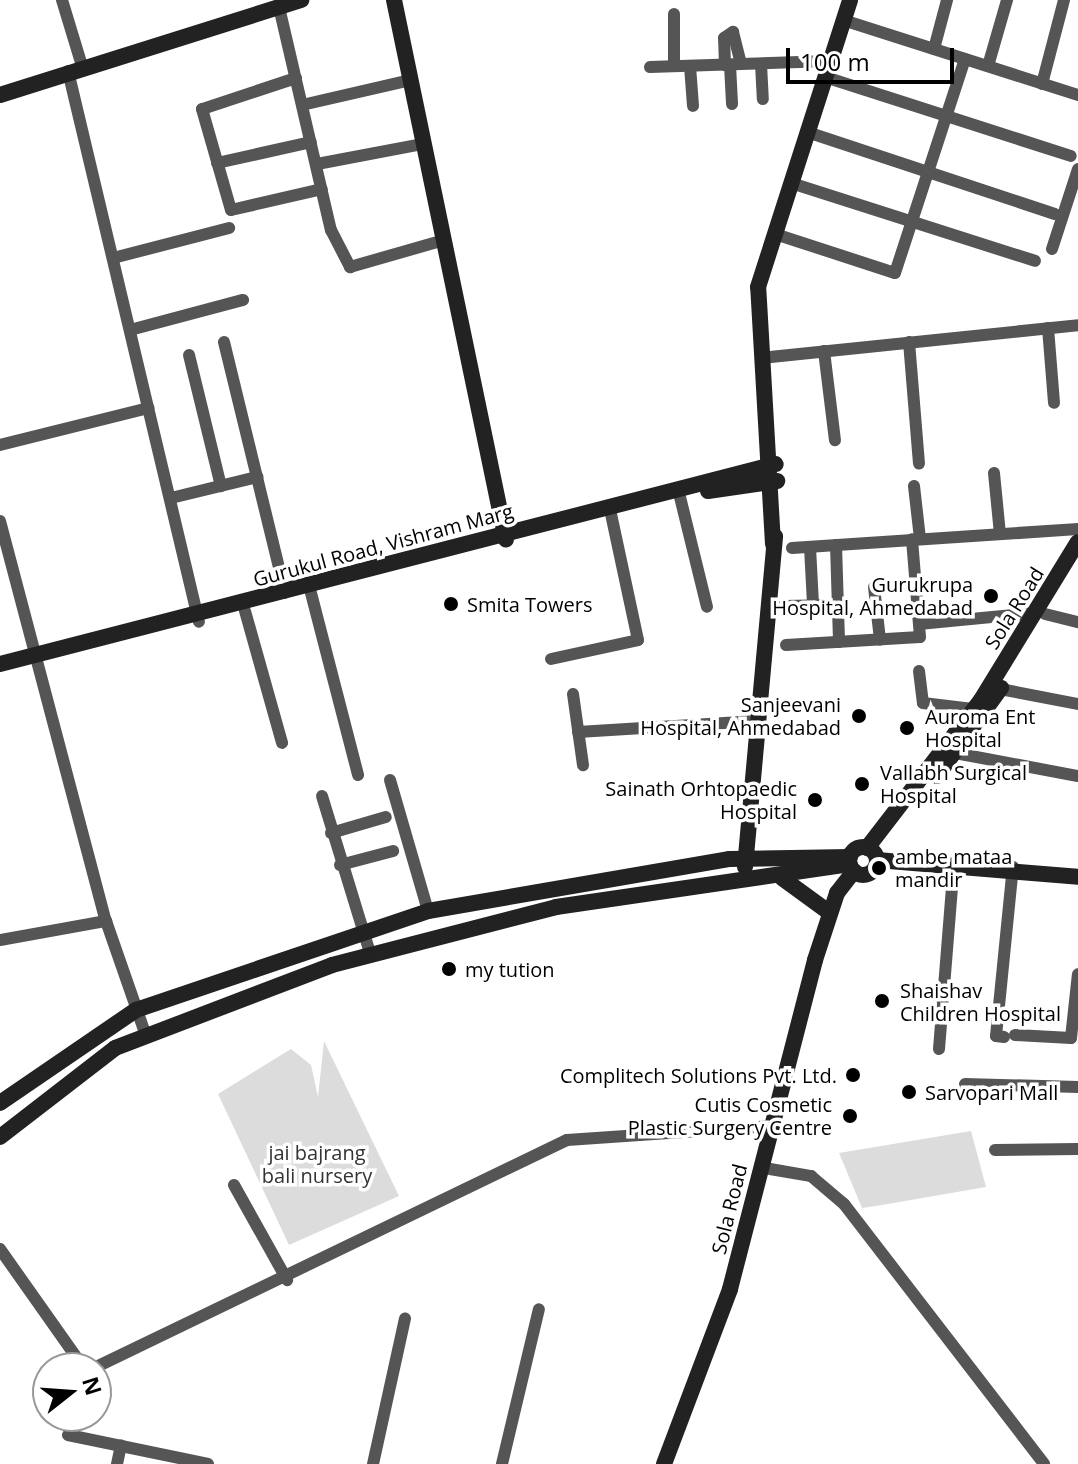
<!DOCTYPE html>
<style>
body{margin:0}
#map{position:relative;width:1078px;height:1464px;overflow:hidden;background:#fff;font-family:"Open Sans",sans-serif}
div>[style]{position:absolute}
.green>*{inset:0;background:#dcdcdc}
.street>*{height:12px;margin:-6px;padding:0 6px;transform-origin:6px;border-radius:6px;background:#555}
.secondary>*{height:16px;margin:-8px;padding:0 8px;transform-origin:8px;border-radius:8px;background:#222}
.secondary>.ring{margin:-8px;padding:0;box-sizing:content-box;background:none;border:16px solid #222;border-radius:50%}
.dots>*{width:22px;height:22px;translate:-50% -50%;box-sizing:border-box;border:4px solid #fff;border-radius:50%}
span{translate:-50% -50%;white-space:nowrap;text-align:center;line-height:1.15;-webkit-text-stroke:7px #fff;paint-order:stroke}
.street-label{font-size:20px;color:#000}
.poi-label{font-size:20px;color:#000}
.right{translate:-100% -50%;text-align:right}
.left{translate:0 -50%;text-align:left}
.park-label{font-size:20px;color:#333}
.north{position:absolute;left:32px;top:1352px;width:80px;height:80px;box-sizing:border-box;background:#fff;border:2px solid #999;border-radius:50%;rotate:73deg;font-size:22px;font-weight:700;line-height:32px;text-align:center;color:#000}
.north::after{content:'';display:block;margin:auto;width:28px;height:36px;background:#000;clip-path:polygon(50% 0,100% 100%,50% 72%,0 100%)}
.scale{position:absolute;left:786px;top:48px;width:168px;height:36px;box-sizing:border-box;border:4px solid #000;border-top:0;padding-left:10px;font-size:24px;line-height:28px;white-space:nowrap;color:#000;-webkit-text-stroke:6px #fff;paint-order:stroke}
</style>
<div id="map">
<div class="green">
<div style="clip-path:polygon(324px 1041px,399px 1196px,289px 1245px,218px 1094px,291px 1049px,311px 1065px,318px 1097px)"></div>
<div style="clip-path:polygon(971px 1131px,986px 1187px,876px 1206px,862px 1208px,839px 1153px)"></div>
</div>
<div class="street">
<div style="left:62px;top:0;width:69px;rotate:73.1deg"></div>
<div style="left:279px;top:7px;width:229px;rotate:76.9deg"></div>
<div style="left:331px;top:230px;width:42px;rotate:62.8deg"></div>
<div style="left:350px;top:267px;width:98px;rotate:-16deg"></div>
<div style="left:674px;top:14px;width:52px;rotate:90deg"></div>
<div style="left:843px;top:20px;width:247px;rotate:17.7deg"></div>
<div style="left:934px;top:49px;width:51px;rotate:-75.1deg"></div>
<div style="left:761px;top:64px;width:35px;rotate:87deg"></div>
<div style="left:725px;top:65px;width:27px;rotate:-92deg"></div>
<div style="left:724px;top:38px;width:11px;rotate:-34deg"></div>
<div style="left:733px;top:32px;width:33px;rotate:76deg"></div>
<div style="left:730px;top:65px;width:39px;rotate:87deg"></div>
<div style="left:690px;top:66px;width:40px;rotate:85.7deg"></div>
<div style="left:988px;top:66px;width:69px;rotate:-73.9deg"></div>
<div style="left:650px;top:67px;width:180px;rotate:-1.9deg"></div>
<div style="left:68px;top:71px;width:566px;rotate:76.63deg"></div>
<div style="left:825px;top:77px;width:258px;rotate:17.8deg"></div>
<div style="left:296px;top:78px;width:99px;rotate:161.7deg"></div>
<div style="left:202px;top:109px;width:105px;rotate:74deg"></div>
<div style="left:231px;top:210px;width:93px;rotate:-13deg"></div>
<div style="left:1042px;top:84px;width:87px;rotate:-75.3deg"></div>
<div style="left:302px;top:105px;width:111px;rotate:-13deg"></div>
<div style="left:807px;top:132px;width:261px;rotate:18.3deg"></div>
<div style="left:217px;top:163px;width:96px;rotate:-12.6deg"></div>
<div style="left:317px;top:164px;width:108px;rotate:-10.7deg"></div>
<div style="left:791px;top:183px;width:256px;rotate:17.7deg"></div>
<div style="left:775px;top:234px;width:126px;rotate:18deg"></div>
<div style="left:895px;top:273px;width:225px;rotate:-71.9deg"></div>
<div style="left:1052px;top:249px;width:84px;rotate:-72deg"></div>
<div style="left:113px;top:258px;width:120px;rotate:-14.5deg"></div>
<div style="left:1048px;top:328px;width:75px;rotate:85.4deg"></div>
<div style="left:130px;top:330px;width:117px;rotate:-14.9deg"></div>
<div style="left:224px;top:342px;width:258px;rotate:76.3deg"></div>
<div style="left:909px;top:342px;width:122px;rotate:85.3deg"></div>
<div style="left:824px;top:351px;width:90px;rotate:83deg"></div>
<div style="left:189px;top:355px;width:135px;rotate:76.3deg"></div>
<div style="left:761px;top:358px;width:319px;rotate:-5.9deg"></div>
<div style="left:0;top:445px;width:153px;rotate:-14deg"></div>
<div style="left:994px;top:473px;width:61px;rotate:84.4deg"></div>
<div style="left:914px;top:486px;width:53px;rotate:83.5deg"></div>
<div style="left:680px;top:497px;width:113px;rotate:76.2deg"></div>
<div style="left:171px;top:498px;width:89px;rotate:-13.7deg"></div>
<div style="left:0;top:521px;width:414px;rotate:75.2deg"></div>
<div style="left:106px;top:921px;width:119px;rotate:70.8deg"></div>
<div style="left:836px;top:545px;width:97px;rotate:88.2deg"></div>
<div style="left:810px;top:547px;width:58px;rotate:87deg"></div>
<div style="left:792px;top:548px;width:287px;rotate:-3.8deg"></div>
<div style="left:874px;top:587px;width:53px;rotate:83.5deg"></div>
<div style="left:311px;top:593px;width:188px;rotate:75.5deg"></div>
<div style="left:783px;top:606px;width:55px;rotate:-1deg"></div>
<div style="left:245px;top:611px;width:137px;rotate:74.3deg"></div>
<div style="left:1045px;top:614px;width:34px;rotate:14deg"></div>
<div style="left:919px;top:624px;width:116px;rotate:-5.5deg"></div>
<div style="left:786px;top:645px;width:134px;rotate:-3.4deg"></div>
<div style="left:920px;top:637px;width:98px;rotate:-94.7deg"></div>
<div style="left:551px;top:659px;width:89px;rotate:-12.3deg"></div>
<div style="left:638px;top:640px;width:129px;rotate:-102.1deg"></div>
<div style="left:919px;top:671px;width:32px;rotate:83deg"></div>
<div style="left:923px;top:703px;width:50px;rotate:6.8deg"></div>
<div style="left:1000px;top:689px;width:79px;rotate:10.9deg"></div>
<div style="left:573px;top:694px;width:72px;rotate:82deg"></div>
<div style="left:578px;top:732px;width:179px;rotate:-3.5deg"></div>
<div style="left:955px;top:753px;width:125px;rotate:10.6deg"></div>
<div style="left:390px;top:780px;width:136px;rotate:73.8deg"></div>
<div style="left:322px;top:796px;width:164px;rotate:73deg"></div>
<div style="left:331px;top:833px;width:57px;rotate:-16.2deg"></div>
<div style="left:340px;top:865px;width:55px;rotate:-14.8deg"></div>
<div style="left:0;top:940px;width:108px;rotate:-10.2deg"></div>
<div style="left:1015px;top:1035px;width:56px;rotate:3.1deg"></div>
<div style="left:1071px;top:1038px;width:64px;rotate:-83.8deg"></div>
<div style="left:1004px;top:1037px;width:8px;rotate:-173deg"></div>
<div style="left:996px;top:1036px;width:170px;rotate:-84.3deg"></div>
<div style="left:939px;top:1049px;width:187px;rotate:-85.4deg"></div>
<div style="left:965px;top:1084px;width:113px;rotate:1.5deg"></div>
<div style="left:995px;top:1150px;width:83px;rotate:-0.7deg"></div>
<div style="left:770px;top:1169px;width:42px;rotate:9.7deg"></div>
<div style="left:811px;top:1176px;width:43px;rotate:40.3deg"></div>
<div style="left:844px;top:1204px;width:328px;rotate:52.4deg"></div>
<div style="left:234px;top:1185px;width:109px;rotate:60.8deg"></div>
<div style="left:0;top:1249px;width:146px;rotate:54.8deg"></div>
<div style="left:94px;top:1368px;width:525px;rotate:-25.74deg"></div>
<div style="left:567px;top:1140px;width:204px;rotate:-3.9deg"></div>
<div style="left:68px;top:1435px;width:143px;rotate:11.7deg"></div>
<div style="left:117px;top:1464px;width:19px;rotate:-78deg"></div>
<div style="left:373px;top:1464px;width:149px;rotate:-77.6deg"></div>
<div style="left:502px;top:1464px;width:159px;rotate:-76.6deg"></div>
</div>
<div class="secondary">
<div style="left:394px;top:0;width:551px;rotate:78.28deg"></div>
<div style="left:0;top:95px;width:316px;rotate:-17.5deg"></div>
<div style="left:708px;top:491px;width:70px;rotate:-8.2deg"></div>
<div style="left:773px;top:544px;width:257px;rotate:-93.3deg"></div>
<div style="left:758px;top:287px;width:301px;rotate:-72.2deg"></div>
<div style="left:0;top:664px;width:801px;rotate:-14.45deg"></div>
<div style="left:937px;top:776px;width:109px;rotate:-54deg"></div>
<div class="ring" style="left:849px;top:847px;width:12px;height:12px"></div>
<div style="left:867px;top:848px;width:187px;rotate:-52.4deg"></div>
<div style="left:981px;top:700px;width:185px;rotate:-58.5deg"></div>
<div style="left:877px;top:860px;width:202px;rotate:4.8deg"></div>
<div style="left:745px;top:867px;width:332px;rotate:-84.8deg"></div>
<div style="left:782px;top:878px;width:59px;rotate:36.1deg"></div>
<div style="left:0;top:1103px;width:165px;rotate:-34.4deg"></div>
<div style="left:136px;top:1010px;width:308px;rotate:-18.7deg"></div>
<div style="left:428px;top:911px;width:305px;rotate:-9.8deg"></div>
<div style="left:729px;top:859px;width:121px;rotate:-0.9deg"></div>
<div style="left:0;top:1137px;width:145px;rotate:-37.7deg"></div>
<div style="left:115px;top:1048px;width:232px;rotate:-20.9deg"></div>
<div style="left:332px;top:965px;width:231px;rotate:-14.5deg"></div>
<div style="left:556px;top:907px;width:297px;rotate:-8.3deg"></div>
<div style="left:664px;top:1464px;width:187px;rotate:-69.3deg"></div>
<div style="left:730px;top:1289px;width:340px;rotate:-75.5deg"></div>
<div style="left:815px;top:960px;width:71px;rotate:-71.8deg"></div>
<div style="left:837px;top:893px;width:28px;rotate:-52deg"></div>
</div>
<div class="dots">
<div style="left:991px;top:596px;background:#000"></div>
<div style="left:451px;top:604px;background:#000"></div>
<div style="left:859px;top:716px;background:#000"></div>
<div style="left:907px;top:728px;background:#000"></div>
<div style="left:862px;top:784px;background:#000"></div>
<div style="left:815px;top:800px;background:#000"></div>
<div style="left:879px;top:868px;background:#000"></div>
<div style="left:449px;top:969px;background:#000"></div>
<div style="left:882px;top:1001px;background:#000"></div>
<div style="left:853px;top:1075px;background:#000"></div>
<div style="left:909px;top:1092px;background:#000"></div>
<div style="left:850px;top:1116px;background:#000"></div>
</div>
<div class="street-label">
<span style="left:383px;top:545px;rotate:-15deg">Gurukul Road, Vishram Marg</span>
<span style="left:1014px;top:608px;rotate:-58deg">Sola Road</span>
<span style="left:729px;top:1209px;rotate:-76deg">Sola Road</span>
</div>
<div class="poi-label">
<span class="right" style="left:973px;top:596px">Gurukrupa<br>Hospital, Ahmedabad</span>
<span class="left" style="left:467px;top:604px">Smita Towers</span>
<span class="right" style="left:841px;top:716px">Sanjeevani<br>Hospital, Ahmedabad</span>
<span class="left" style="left:925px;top:728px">Auroma Ent<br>Hospital</span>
<span class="left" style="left:880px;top:784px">Vallabh Surgical<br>Hospital</span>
<span class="right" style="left:797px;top:800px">Sainath Orhtopaedic<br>Hospital</span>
<span class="left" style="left:895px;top:868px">ambe mataa<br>mandir</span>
<span class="left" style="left:465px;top:969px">my tution</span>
<span class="left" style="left:900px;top:1002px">Shaishav<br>Children Hospital</span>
<span class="right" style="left:837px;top:1075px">Complitech Solutions Pvt. Ltd.</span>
<span class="left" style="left:925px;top:1092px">Sarvopari Mall</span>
<span class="right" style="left:832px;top:1116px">Cutis Cosmetic<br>Plastic Surgery Centre</span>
</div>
<div class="park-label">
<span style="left:317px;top:1164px">jai bajrang<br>bali nursery</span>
</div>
<div class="north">N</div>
<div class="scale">100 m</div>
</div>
